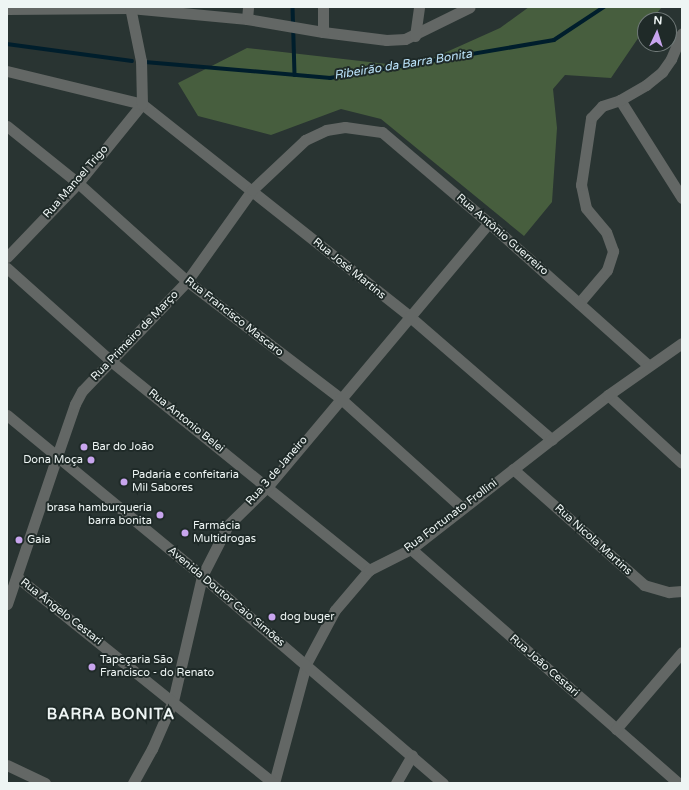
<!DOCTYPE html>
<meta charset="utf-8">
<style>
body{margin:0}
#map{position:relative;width:689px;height:790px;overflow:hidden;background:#293432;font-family:"Varela Round",sans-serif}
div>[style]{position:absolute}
.forest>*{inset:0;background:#475e3e}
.stream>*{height:3.5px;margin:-1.75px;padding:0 1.75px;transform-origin:1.75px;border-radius:1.75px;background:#001e2c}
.minor>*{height:11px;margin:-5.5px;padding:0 5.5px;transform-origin:5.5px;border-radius:5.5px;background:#636765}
.tertiary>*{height:11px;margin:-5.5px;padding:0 5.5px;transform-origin:5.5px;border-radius:5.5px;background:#636765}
.dots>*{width:11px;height:11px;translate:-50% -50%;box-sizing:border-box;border:2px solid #1f2a28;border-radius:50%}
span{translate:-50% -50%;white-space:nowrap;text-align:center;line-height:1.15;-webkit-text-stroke:4px #1f2a28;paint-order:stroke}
.street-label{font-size:11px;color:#eef5f4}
.poi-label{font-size:11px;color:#eef5f4}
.left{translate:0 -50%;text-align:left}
.right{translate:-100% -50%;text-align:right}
.water-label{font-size:12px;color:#bde5fc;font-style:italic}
.district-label{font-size:15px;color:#eef5f4;font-weight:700;letter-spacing:1px}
.frame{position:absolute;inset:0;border:8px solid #eef5f4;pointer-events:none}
.north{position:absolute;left:637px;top:12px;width:40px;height:40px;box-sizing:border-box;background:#1f2a28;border:1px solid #727b7a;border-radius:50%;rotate:4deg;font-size:11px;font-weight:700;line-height:16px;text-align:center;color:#eef5f4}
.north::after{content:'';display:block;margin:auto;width:14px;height:18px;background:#c8a5ee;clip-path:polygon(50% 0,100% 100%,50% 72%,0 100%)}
</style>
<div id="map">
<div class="forest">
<div style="clip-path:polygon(529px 7px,662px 7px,651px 20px,645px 20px,645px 28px,611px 78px,565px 75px,553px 89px,557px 128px,552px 202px,524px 236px,381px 119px,341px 109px,271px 135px,198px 116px,178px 83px,247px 48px,413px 67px,500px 28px)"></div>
</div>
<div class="stream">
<div style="left:293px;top:7px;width:68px;rotate:88.3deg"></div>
<div style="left:7px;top:44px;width:126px;rotate:7.7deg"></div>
<div style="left:145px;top:62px;width:186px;rotate:4.9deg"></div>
<div style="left:330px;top:78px;width:227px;rotate:-9.6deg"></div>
<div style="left:554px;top:40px;width:60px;rotate:-33.4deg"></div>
</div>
<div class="minor">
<div style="left:323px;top:32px;width:64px;rotate:7.2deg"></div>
<div style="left:386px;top:40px;width:19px;rotate:-3deg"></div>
<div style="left:405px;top:39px;width:72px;rotate:-26.2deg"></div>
<div style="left:415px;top:36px;width:29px;rotate:-82deg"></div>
<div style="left:620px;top:100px;width:116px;rotate:57.7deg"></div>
<div style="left:7px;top:126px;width:91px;rotate:38.8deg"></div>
<div style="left:78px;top:183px;width:147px;rotate:42deg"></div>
<div style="left:187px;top:281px;width:193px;rotate:37.4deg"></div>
<div style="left:340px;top:398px;width:163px;rotate:42deg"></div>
<div style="left:7px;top:257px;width:103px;rotate:-46.2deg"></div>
<div style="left:78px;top:183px;width:102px;rotate:-51deg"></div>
<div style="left:142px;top:104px;width:341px;rotate:38.4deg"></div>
<div style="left:409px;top:316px;width:189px;rotate:40.9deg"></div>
<div style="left:7px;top:268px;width:141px;rotate:41.8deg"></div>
<div style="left:112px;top:362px;width:331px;rotate:39deg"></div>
<div style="left:579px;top:303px;width:43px;rotate:-49.7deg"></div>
<div style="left:607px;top:270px;width:20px;rotate:-72deg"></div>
<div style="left:613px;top:251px;width:20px;rotate:-110deg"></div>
<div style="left:606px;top:232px;width:31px;rotate:-130deg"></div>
<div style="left:586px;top:208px;width:24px;rotate:-102deg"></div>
<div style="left:581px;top:185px;width:68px;rotate:-81.5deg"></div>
<div style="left:591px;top:118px;width:16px;rotate:-47deg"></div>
<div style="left:602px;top:106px;width:19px;rotate:-18deg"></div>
<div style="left:620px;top:100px;width:30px;rotate:-30deg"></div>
<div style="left:646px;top:85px;width:21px;rotate:-39deg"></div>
<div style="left:662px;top:72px;width:16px;rotate:-55deg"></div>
<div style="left:671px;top:59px;width:28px;rotate:-67deg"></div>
<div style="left:608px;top:395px;width:100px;rotate:42.6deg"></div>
<div style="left:57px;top:456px;width:55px;rotate:-70.9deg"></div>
<div style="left:75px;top:404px;width:15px;rotate:-62deg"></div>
<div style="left:82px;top:391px;width:152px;rotate:-46.3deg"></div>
<div style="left:187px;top:281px;width:112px;rotate:-54.5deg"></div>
<div style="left:252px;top:190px;width:73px;rotate:-43.3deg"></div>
<div style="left:305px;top:140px;width:23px;rotate:-25deg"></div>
<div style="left:326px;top:130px;width:19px;rotate:-9deg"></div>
<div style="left:345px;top:127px;width:37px;rotate:8deg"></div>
<div style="left:382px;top:132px;width:140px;rotate:40.4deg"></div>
<div style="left:489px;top:223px;width:213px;rotate:41.8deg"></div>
<div style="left:513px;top:469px;width:175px;rotate:41.5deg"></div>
<div style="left:644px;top:585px;width:26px;rotate:16deg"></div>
<div style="left:669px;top:592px;width:13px;rotate:-4deg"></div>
<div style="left:411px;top:549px;width:355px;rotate:41.2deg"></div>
<div style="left:616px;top:729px;width:101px;rotate:-49.4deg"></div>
<div style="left:7px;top:765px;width:42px;rotate:25.3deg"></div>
<div style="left:133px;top:783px;width:39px;rotate:-61deg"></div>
<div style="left:152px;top:749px;width:52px;rotate:-66.4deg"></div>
<div style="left:173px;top:701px;width:128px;rotate:-76.9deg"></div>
<div style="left:202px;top:576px;width:57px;rotate:-63deg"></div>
<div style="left:228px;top:525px;width:56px;rotate:-44.3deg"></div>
<div style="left:268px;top:486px;width:344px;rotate:-50deg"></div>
<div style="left:274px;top:783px;width:123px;rotate:-74.9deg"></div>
<div style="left:306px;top:664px;width:61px;rotate:-61.8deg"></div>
<div style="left:335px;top:610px;width:52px;rotate:-49.6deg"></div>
<div style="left:369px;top:570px;width:47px;rotate:-26.6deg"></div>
<div style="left:411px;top:549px;width:250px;rotate:-38deg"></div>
<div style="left:608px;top:395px;width:90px;rotate:-35.1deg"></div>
</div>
<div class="tertiary">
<div style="left:7px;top:9px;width:123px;rotate:-0.5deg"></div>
<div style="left:130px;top:8px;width:118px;rotate:5.4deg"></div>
<div style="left:247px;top:19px;width:77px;rotate:9.7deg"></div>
<div style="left:323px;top:32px;width:25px;rotate:-90deg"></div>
<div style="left:247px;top:19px;width:12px;rotate:-85deg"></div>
<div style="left:7px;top:71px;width:139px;rotate:13.7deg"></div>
<div style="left:142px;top:104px;width:43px;rotate:-91.3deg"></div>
<div style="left:141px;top:61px;width:55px;rotate:-101.5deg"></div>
<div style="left:7px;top:415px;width:253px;rotate:39.5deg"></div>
<div style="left:202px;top:576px;width:318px;rotate:40.7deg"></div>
<div style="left:17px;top:577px;width:329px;rotate:38.8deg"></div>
<div style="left:7px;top:604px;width:156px;rotate:-71.3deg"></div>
<div style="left:396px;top:783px;width:32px;rotate:-60deg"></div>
</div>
<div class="dots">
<div style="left:84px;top:447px;background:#c8a5ee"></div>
<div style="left:91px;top:460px;background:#c8a5ee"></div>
<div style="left:124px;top:482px;background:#c8a5ee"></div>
<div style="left:160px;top:515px;background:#c8a5ee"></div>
<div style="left:185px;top:533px;background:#c8a5ee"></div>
<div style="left:19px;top:540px;background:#c8a5ee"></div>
<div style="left:272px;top:617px;background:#c8a5ee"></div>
<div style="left:92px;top:667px;background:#c8a5ee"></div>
</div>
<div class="street-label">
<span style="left:76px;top:182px;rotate:-49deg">Rua Manoel Trigo</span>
<span style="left:502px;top:235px;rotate:41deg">Rua Antônio Guerreiro</span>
<span style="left:349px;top:269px;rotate:39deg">Rua José Martins</span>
<span style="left:234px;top:317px;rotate:38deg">Rua Francisco Mascaro</span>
<span style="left:135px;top:336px;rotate:-46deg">Rua Primeiro de Março</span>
<span style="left:186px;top:421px;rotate:39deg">Rua Antonio Belei</span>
<span style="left:277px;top:471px;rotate:-49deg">Rua 3 de Janeiro</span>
<span style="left:451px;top:516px;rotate:-37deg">Rua Fortunato Frollini</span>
<span style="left:593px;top:540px;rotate:42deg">Rua Nicola Martins</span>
<span style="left:226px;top:597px;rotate:40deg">Avenida Doutor Caio Simões</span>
<span style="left:61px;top:612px;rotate:38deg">Rua Ângelo Cestari</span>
<span style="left:544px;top:666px;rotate:41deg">Rua João Cestari</span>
</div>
<div class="poi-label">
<span class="left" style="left:92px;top:447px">Bar do João</span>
<span class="right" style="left:83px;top:460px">Dona Moça</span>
<span class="left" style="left:132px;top:482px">Padaria e confeitaria<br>Mil Sabores</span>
<span class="right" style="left:152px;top:515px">brasa hamburqueria<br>barra bonita</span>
<span class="left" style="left:193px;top:533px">Farmácia<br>Multidrogas</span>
<span class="left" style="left:27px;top:540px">Gaia</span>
<span class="left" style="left:280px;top:617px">dog buger</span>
<span class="left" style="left:100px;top:667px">Tapeçaria São<br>Francisco - do Renato</span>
</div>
<div class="water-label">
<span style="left:403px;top:65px;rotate:-9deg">Ribeirão da Barra Bonita</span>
</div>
<div class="district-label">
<span style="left:111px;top:715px">BARRA BONITA</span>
</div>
<div class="frame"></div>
<div class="north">N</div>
</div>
